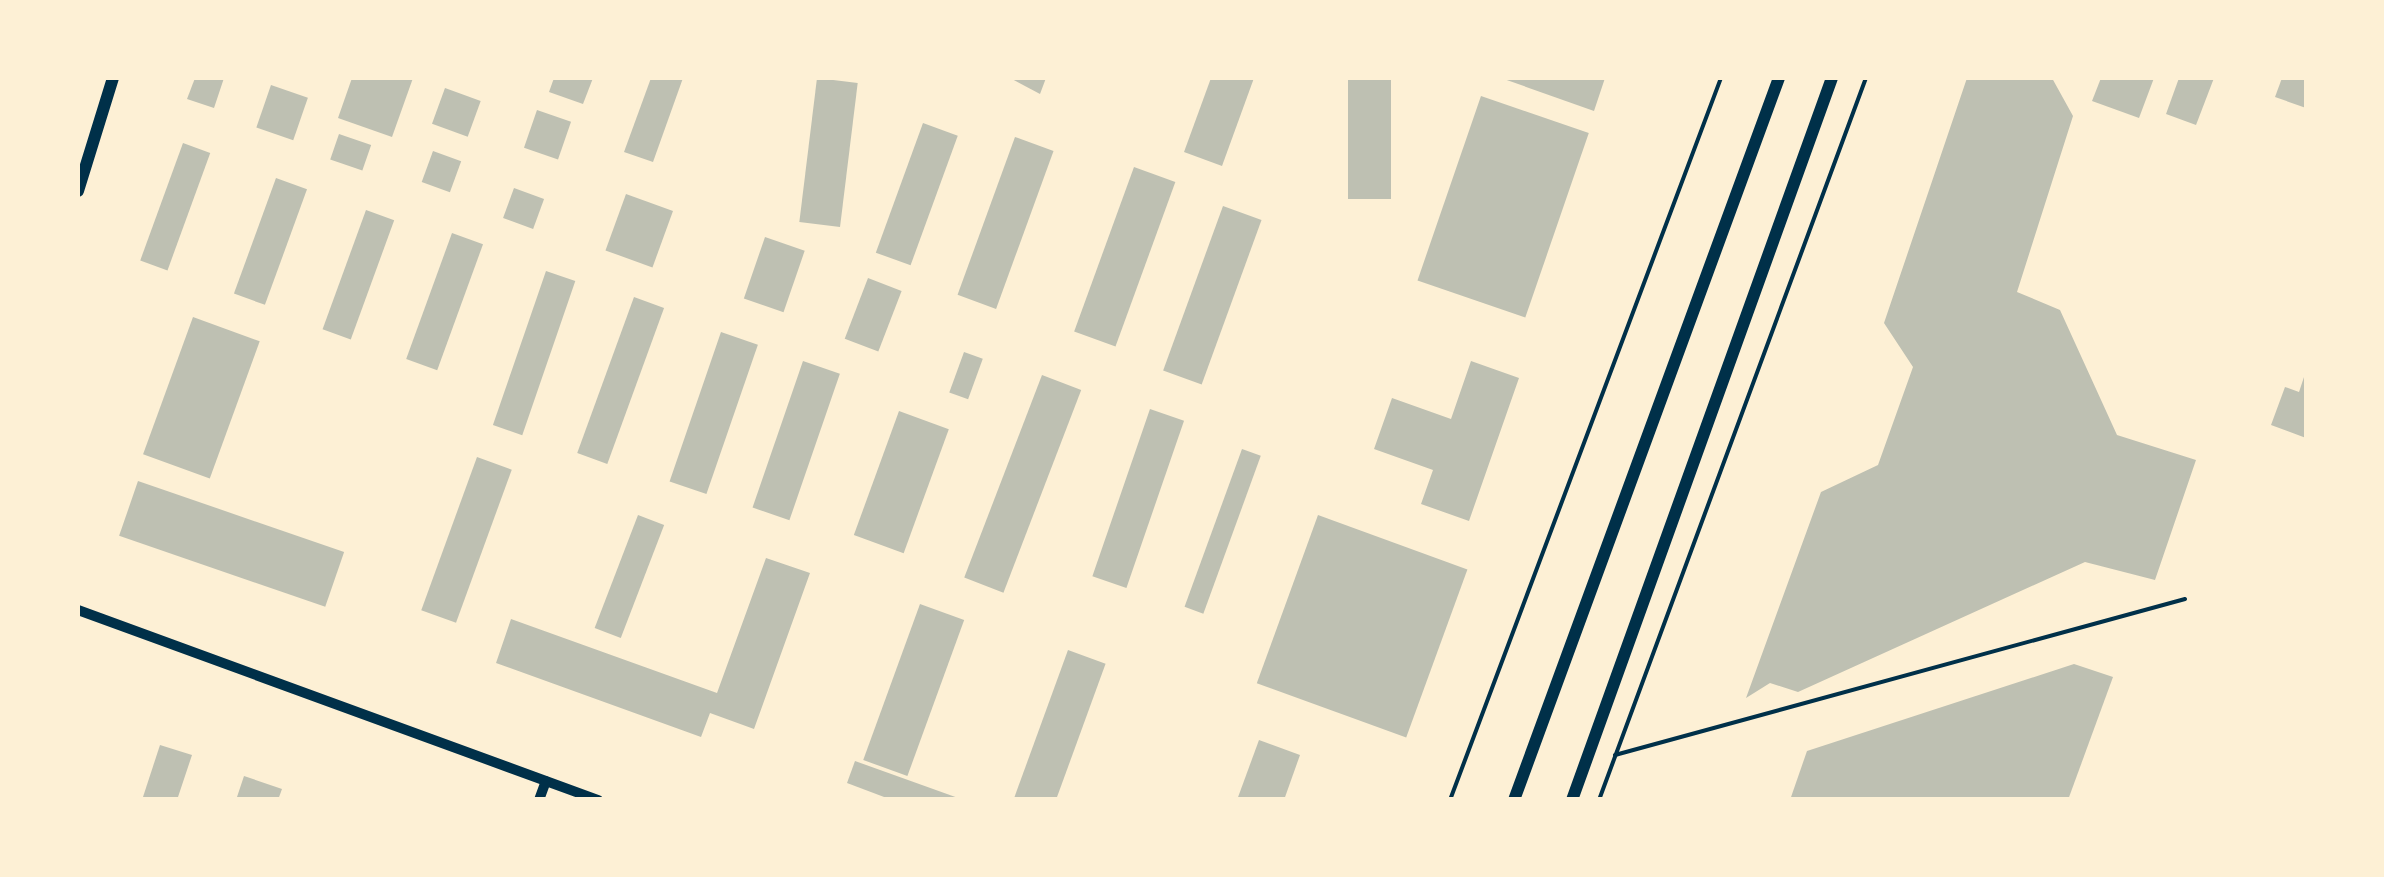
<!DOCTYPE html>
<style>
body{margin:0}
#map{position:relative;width:2384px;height:877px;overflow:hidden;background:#fdf0d5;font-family:Montserrat,sans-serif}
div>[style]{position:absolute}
.building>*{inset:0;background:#bec0b2;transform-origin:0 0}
.service>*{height:4px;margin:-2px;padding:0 2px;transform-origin:2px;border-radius:2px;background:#003049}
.tertiary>*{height:10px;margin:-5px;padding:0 5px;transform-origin:5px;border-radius:5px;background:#003049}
.primary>*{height:12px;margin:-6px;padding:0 6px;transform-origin:6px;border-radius:6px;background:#003049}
span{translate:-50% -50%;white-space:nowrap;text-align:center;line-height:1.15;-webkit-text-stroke:10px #fdf0d5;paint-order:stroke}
.frame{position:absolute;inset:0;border:80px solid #fdf0d5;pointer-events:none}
</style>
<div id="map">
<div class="building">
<div style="clip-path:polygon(195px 78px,224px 78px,214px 108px,187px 99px)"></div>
<div style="clip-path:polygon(352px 78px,413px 78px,392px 137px,338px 118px)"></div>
<div style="clip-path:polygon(554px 78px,593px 78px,583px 104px,549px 92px)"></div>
<div style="clip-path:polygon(651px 78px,683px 78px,653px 162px,624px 152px)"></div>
<div style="left:817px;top:78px;width:41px;height:145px;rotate:7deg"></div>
<div style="clip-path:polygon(1010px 78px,1046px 78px,1040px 94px)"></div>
<div style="clip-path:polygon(1211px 78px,1254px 78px,1222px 166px,1184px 152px)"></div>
<div style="left:1348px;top:78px;width:43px;height:121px"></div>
<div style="clip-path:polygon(1501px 78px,1605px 78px,1594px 111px)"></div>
<div style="clip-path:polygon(1967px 78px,2052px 78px,2073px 116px,2017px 292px,2060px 310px,2117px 435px,2196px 460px,2155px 580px,2085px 562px,1798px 692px,1770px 683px,1746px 698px,1821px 492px,1878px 465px,1913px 367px,1884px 323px)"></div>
<div style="clip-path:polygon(2101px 78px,2154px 78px,2139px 118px,2092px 101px)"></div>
<div style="clip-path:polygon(2179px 78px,2214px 78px,2196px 125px,2166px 114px)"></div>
<div style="clip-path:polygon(2282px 78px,2306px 78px,2306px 108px,2275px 97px)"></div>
<div style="left:271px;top:85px;width:39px;height:45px;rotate:19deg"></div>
<div style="left:445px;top:88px;width:38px;height:38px;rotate:20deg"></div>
<div style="left:1481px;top:96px;width:114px;height:195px;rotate:19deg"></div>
<div style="left:537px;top:110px;width:36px;height:40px;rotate:19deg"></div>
<div style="left:923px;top:123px;width:37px;height:138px;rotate:20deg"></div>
<div style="left:339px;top:134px;width:34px;height:27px;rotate:19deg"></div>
<div style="left:1015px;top:137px;width:41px;height:168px;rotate:20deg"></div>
<div style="left:183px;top:143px;width:29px;height:125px;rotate:20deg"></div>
<div style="left:433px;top:151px;width:30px;height:33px;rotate:20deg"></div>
<div style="left:1134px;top:167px;width:44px;height:175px;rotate:20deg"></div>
<div style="left:276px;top:178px;width:33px;height:123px;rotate:20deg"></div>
<div style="left:514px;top:188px;width:32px;height:32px;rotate:20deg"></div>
<div style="left:626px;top:194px;width:50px;height:60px;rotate:20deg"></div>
<div style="left:1223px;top:206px;width:41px;height:175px;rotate:20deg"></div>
<div style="left:366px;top:210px;width:30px;height:127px;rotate:20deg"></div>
<div style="left:452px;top:233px;width:33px;height:134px;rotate:20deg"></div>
<div style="left:765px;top:237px;width:42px;height:65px;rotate:19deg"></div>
<div style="left:546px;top:271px;width:31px;height:163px;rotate:19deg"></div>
<div style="left:868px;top:278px;width:36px;height:65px;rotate:21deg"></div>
<div style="left:634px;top:297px;width:32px;height:166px;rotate:20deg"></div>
<div style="left:193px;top:317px;width:71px;height:146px;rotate:20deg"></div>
<div style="left:721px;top:332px;width:39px;height:158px;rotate:19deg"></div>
<div style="left:964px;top:352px;width:20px;height:43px;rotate:20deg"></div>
<div style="left:803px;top:361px;width:39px;height:155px;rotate:19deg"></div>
<div style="clip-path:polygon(1471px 361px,1519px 378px,1469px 521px,1421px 504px,1433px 470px,1374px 449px,1392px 398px,1451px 419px)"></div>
<div style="clip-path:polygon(2306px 371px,2306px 438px,2271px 425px,2285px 387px,2299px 392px)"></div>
<div style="left:1042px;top:375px;width:42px;height:217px;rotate:21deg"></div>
<div style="left:1150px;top:409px;width:36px;height:177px;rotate:19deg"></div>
<div style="left:899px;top:411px;width:53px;height:132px;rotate:20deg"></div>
<div style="left:1242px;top:449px;width:20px;height:168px;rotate:20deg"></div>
<div style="left:477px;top:457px;width:37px;height:163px;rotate:20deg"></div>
<div style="left:138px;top:481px;width:218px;height:58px;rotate:19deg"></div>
<div style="left:638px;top:515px;width:28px;height:121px;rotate:21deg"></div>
<div style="left:1318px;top:515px;width:159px;height:179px;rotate:20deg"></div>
<div style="clip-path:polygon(766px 558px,810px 573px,754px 729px,710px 713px,701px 737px,496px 663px,511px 619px,717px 693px)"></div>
<div style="left:920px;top:604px;width:47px;height:166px;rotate:20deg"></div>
<div style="left:1068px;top:650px;width:40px;height:159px;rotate:20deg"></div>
<div style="clip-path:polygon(2074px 664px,2113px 677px,2068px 800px,1790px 800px,1807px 751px)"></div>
<div style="clip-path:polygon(1259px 740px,1300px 755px,1284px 800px,1237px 800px)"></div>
<div style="clip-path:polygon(160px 745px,192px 755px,177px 800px,142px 800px)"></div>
<div style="clip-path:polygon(855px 761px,961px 799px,961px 800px,892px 800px,847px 783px)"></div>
<div style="clip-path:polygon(244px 776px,282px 789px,278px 800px,236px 800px)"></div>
</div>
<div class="service">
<div style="left:1615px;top:755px;width:591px;rotate:-15.31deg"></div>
<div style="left:1450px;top:800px;width:771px;rotate:-69.43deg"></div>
<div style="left:1599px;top:800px;width:770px;rotate:-69.71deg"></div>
</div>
<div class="tertiary">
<div style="left:78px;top:610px;width:554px;rotate:20.07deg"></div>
<div style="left:539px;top:800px;width:20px;rotate:-70deg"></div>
</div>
<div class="primary">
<div style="left:78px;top:191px;width:118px;rotate:-72.8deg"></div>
<div style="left:1514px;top:800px;width:769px;rotate:-69.85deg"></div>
<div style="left:1572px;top:800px;width:767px;rotate:-70.2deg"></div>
</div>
<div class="frame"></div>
</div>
